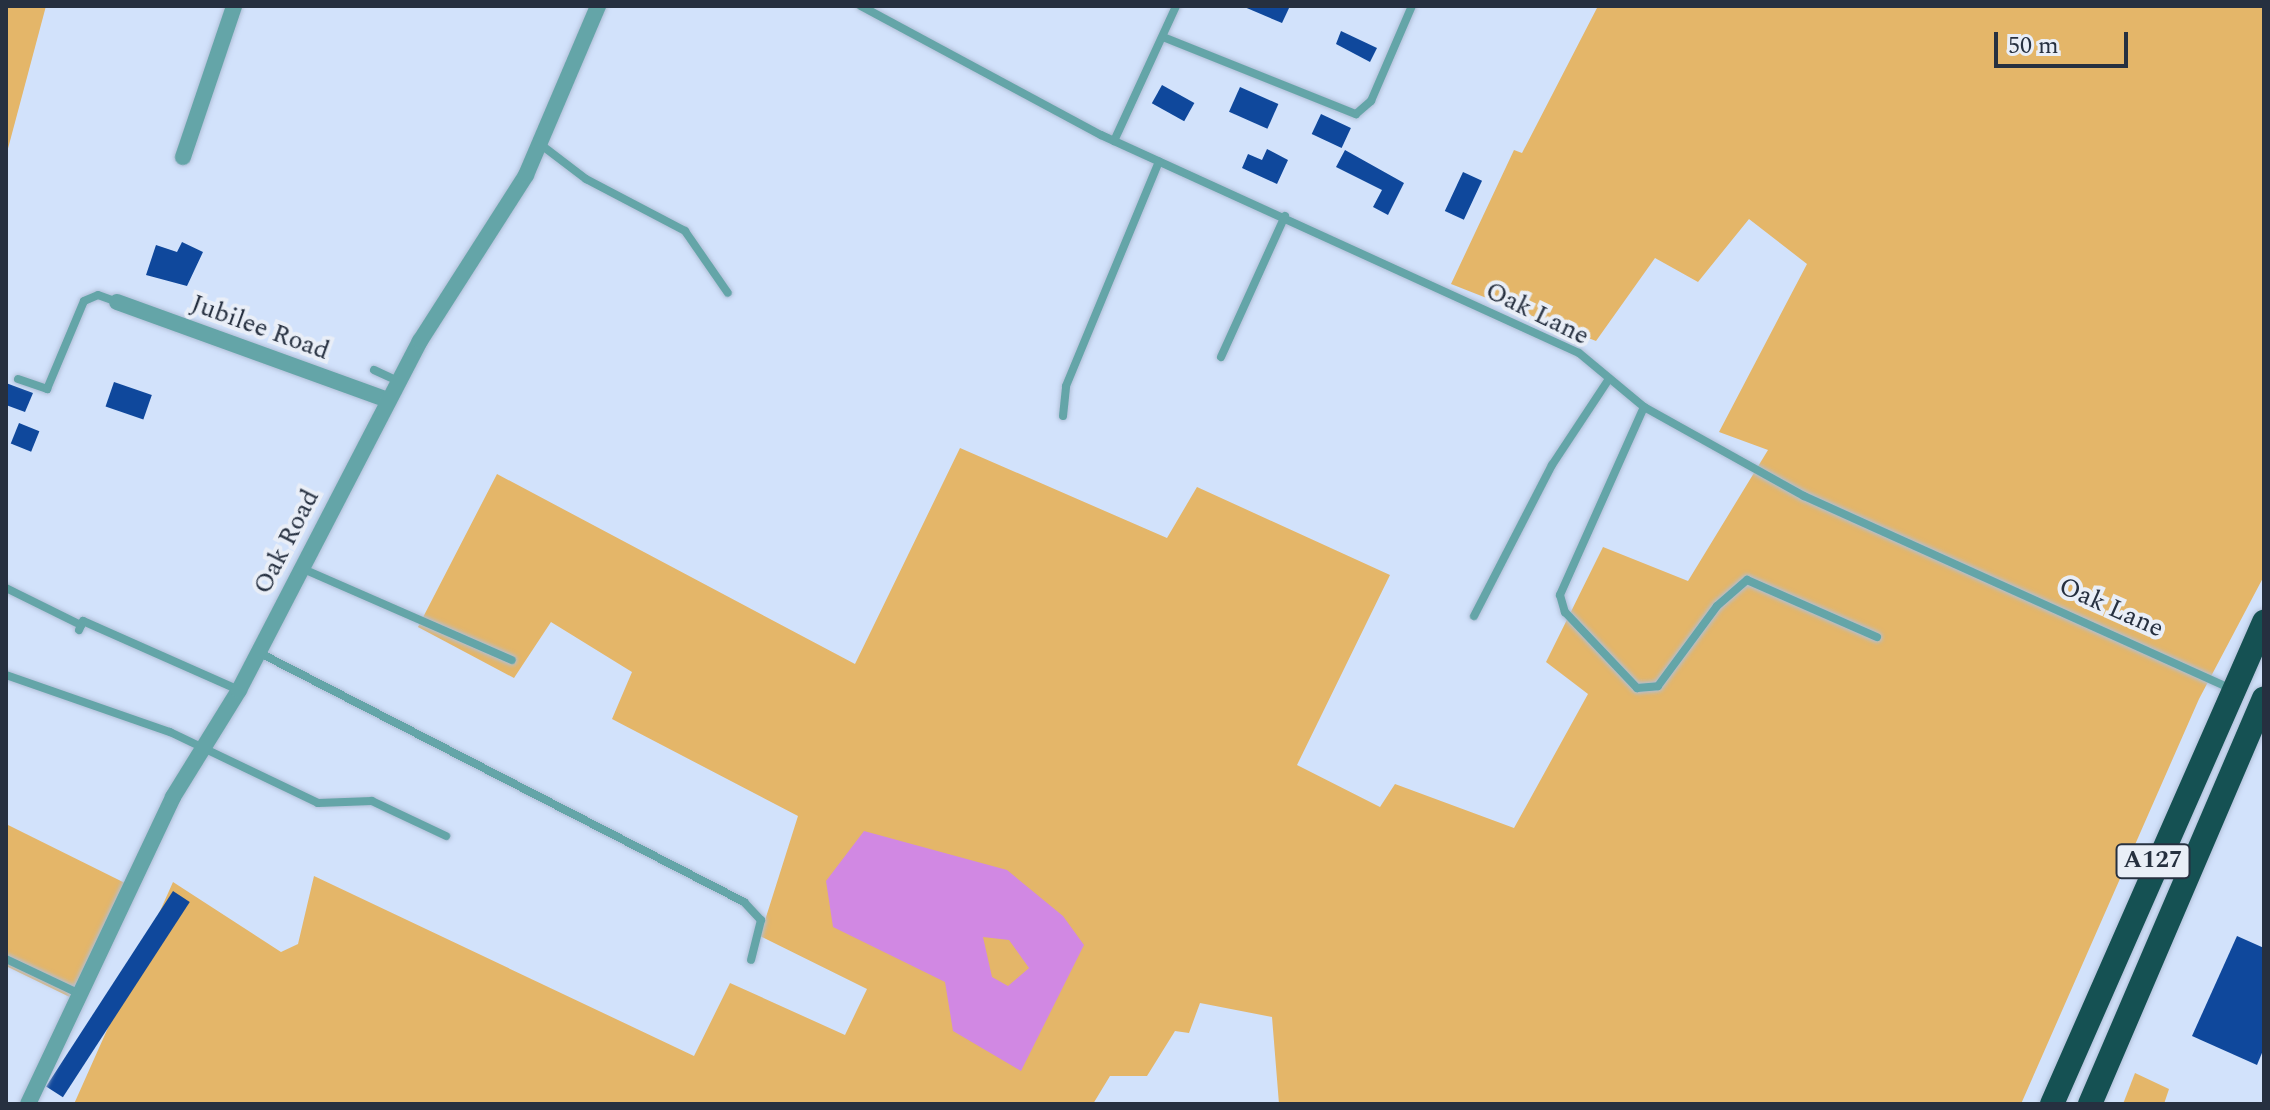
<!DOCTYPE html>
<style>
body{margin:0}
#map{position:relative;width:2270px;height:1110px;overflow:hidden;background:#d2e2fb;font-family:Spectral,serif}
div>[style]{position:absolute}
.green>*{inset:0;background:#e4b669}
.water>*{inset:0;background:#d188e3}
.building>*{inset:0;background:#0f489c;transform-origin:0 0}
.roads{filter:drop-shadow(0 0 2px #b0bed6) drop-shadow(0 0 2px #b0bed6)}
.lane>*{height:8px;margin:-4px;padding:0 4px;transform-origin:4px;border-radius:4px;background:#64a5a8}
.street>*{height:16px;margin:-8px;padding:0 8px;transform-origin:8px;border-radius:8px;background:#64a5a8}
.highway>*{height:24px;margin:-12px;padding:0 12px;transform-origin:12px;border-radius:12px;background:#155153}
span{translate:-50% -50%;white-space:nowrap;text-align:center;line-height:1.15;-webkit-text-stroke:8px #e9eef7;paint-order:stroke}
.shield-label span{padding:2px 6px;background:#e9eef7;border:2px solid;border-radius:6px;-webkit-text-stroke-width:0}
.shield-label{font-size:24px;color:#263040;font-weight:700}
.street-label{font-size:26px;color:#263040}
.frame{position:absolute;inset:0;border:8px solid #263040;pointer-events:none}
.scale{position:absolute;left:1994px;top:32px;width:134px;height:36px;box-sizing:border-box;border:4px solid #263040;border-top:0;padding-left:10px;font-size:24px;line-height:28px;white-space:nowrap;color:#263040;-webkit-text-stroke:6px #e9eef7;paint-order:stroke}
</style>
<div id="map">
<div class="green">
<div style="clip-path:polygon(6px 6px,46px 6px,6px 156px)"></div>
<div style="clip-path:polygon(1598px 6px,2264px 6px,2264px 576px,2199px 699px,2021px 1104px,1279px 1104px,1272px 1017px,1200px 1003px,1189px 1033px,1175px 1031px,1147px 1076px,1110px 1076px,1093px 1104px,74px 1104px,173px 882px,281px 952px,298px 944px,314px 876px,694px 1056px,730px 983px,845px 1035px,867px 989px,760px 936px,798px 816px,612px 719px,632px 672px,551px 622px,514px 678px,418px 627px,497px 474px,855px 664px,960px 448px,1167px 538px,1197px 487px,1390px 575px,1297px 765px,1380px 807px,1395px 784px,1514px 828px,1588px 694px,1546px 662px,1603px 547px,1688px 581px,1768px 450px,1719px 432px,1807px 264px,1749px 219px,1698px 282px,1655px 258px,1596px 341px,1451px 284px,1514px 150px,1522px 153px)"></div>
<div style="clip-path:polygon(6px 824px,135px 888px,78px 1001px,6px 966px)"></div>
<div style="clip-path:polygon(2135px 1073px,2169px 1089px,2164px 1104px,2123px 1104px)"></div>
</div>
<div class="water">
<div style="clip-path:polygon(evenodd,864px 831px,1007px 870px,1063px 916px,1084px 945px,1021px 1071px,953px 1031px,945px 982px,833px 927px,826px 881px,864px 831px,983px 937px,1009px 940px,1029px 968px,1008px 986px,992px 977px,983px 937px)"></div>
</div>
<div class="building">
<div style="clip-path:polygon(1242px 6px,1290px 6px,1282px 23px)"></div>
<div style="clip-path:polygon(1341px 31px,1377px 48px,1370px 62px,1336px 44px)"></div>
<div style="left:1162px;top:85px;width:37px;height:21px;rotate:29deg"></div>
<div style="left:1240px;top:87px;width:42px;height:27px;rotate:24deg"></div>
<div style="left:1321px;top:114px;width:33px;height:22px;rotate:25deg"></div>
<div style="clip-path:polygon(1267px 149px,1288px 160px,1277px 184px,1242px 168px,1248px 154px,1262px 160px)"></div>
<div style="clip-path:polygon(1345px 150px,1404px 183px,1388px 215px,1373px 207px,1382px 190px,1336px 167px)"></div>
<div style="left:1463px;top:172px;width:21px;height:43px;rotate:25deg"></div>
<div style="clip-path:polygon(182px 242px,203px 252px,187px 286px,146px 275px,156px 245px,177px 252px)"></div>
<div style="left:114px;top:382px;width:40px;height:26px;rotate:19deg"></div>
<div style="clip-path:polygon(6px 383px,33px 393px,25px 412px,6px 405px)"></div>
<div style="left:19px;top:423px;width:22px;height:22px;rotate:22deg"></div>
<div style="left:173px;top:891px;width:20px;height:233px;rotate:33deg"></div>
<div style="clip-path:polygon(2237px 936px,2264px 948px,2264px 1048px,2257px 1065px,2192px 1036px)"></div>
</div>
<div class="roads">
<div class="lane">
<div style="left:861px;top:6px;width:272px;rotate:28.3deg"></div>
<div style="left:1101px;top:135px;width:525px;rotate:24.52deg"></div>
<div style="left:1579px;top:353px;width:85px;rotate:39.7deg"></div>
<div style="left:1644px;top:407px;width:183px;rotate:29.1deg"></div>
<div style="left:1804px;top:496px;width:469px;rotate:24.3deg"></div>
<div style="left:1163px;top:37px;width:208px;rotate:21.8deg"></div>
<div style="left:1356px;top:114px;width:20px;rotate:-41deg"></div>
<div style="left:1371px;top:101px;width:103px;rotate:-66.7deg"></div>
<div style="left:1114px;top:141px;width:149px;rotate:-65.3deg"></div>
<div style="left:540px;top:144px;width:58px;rotate:37.3deg"></div>
<div style="left:586px;top:179px;width:112px;rotate:27.7deg"></div>
<div style="left:685px;top:231px;width:75px;rotate:55.3deg"></div>
<div style="left:1221px;top:357px;width:155px;rotate:-65.6deg"></div>
<div style="left:374px;top:370px;width:26px;rotate:25deg"></div>
<div style="left:18px;top:379px;width:31px;rotate:19deg"></div>
<div style="left:47px;top:389px;width:95px;rotate:-67.2deg"></div>
<div style="left:84px;top:301px;width:15px;rotate:-23deg"></div>
<div style="left:98px;top:295px;width:20px;rotate:20deg"></div>
<div style="left:1644px;top:407px;width:206px;rotate:114.1deg"></div>
<div style="left:1560px;top:595px;width:18px;rotate:74deg"></div>
<div style="left:1565px;top:612px;width:105px;rotate:46.5deg"></div>
<div style="left:1637px;top:688px;width:21px;rotate:-5deg"></div>
<div style="left:1658px;top:686px;width:99px;rotate:-53.6deg"></div>
<div style="left:1717px;top:606px;width:40px;rotate:-41deg"></div>
<div style="left:1747px;top:580px;width:142px;rotate:23.7deg"></div>
<div style="left:1063px;top:416px;width:30px;rotate:-84deg"></div>
<div style="left:1066px;top:386px;width:243px;rotate:-67.5deg"></div>
<div style="left:301px;top:568px;width:230px;rotate:23.6deg"></div>
<div style="left:6px;top:588px;width:84px;rotate:26.3deg"></div>
<div style="left:1474px;top:616px;width:170px;rotate:-62.7deg"></div>
<div style="left:1552px;top:465px;width:103px;rotate:-56.5deg"></div>
<div style="left:79px;top:630px;width:10px;rotate:-66deg"></div>
<div style="left:83px;top:621px;width:171px;rotate:23.9deg"></div>
<div style="left:258px;top:652px;width:547px;rotate:27.22deg"></div>
<div style="left:744px;top:902px;width:25px;rotate:47deg"></div>
<div style="left:761px;top:920px;width:41px;rotate:104deg"></div>
<div style="left:6px;top:675px;width:174px;rotate:19.2deg"></div>
<div style="left:170px;top:732px;width:164px;rotate:25.6deg"></div>
<div style="left:318px;top:803px;width:54px;rotate:-2.1deg"></div>
<div style="left:372px;top:801px;width:82px;rotate:25.3deg"></div>
<div style="left:6px;top:959px;width:82px;rotate:25.3deg"></div>
</div>
<div class="street">
<div style="left:183px;top:157px;width:159px;rotate:-71.3deg"></div>
<div style="left:117px;top:302px;width:288px;rotate:19.9deg"></div>
<div style="left:28px;top:1104px;width:340px;rotate:-64.7deg"></div>
<div style="left:173px;top:797px;width:126px;rotate:-58.3deg"></div>
<div style="left:239px;top:690px;width:393px;rotate:-62.6deg"></div>
<div style="left:420px;top:341px;width:197px;rotate:-57.4deg"></div>
<div style="left:526px;top:175px;width:184px;rotate:-66.9deg"></div>
</div>
<div class="highway">
<div style="left:2052px;top:1104px;width:527px;rotate:-66.26deg"></div>
<div style="left:2090px;top:1104px;width:441px;rotate:-66.8deg"></div>
</div>
</div>
<div class="shield-label">
<span style="left:2153px;top:861px">A127</span>
</div>
<div class="street-label">
<span style="left:1537px;top:314px;rotate:26deg">Oak Lane</span>
<span style="left:260px;top:328px;rotate:20deg">Jubilee Road</span>
<span style="left:287px;top:542px;rotate:-63deg">Oak Road</span>
<span style="left:2111px;top:608px;rotate:24deg">Oak Lane</span>
</div>
<div class="frame"></div>
<div class="scale">50 m</div>
</div>
